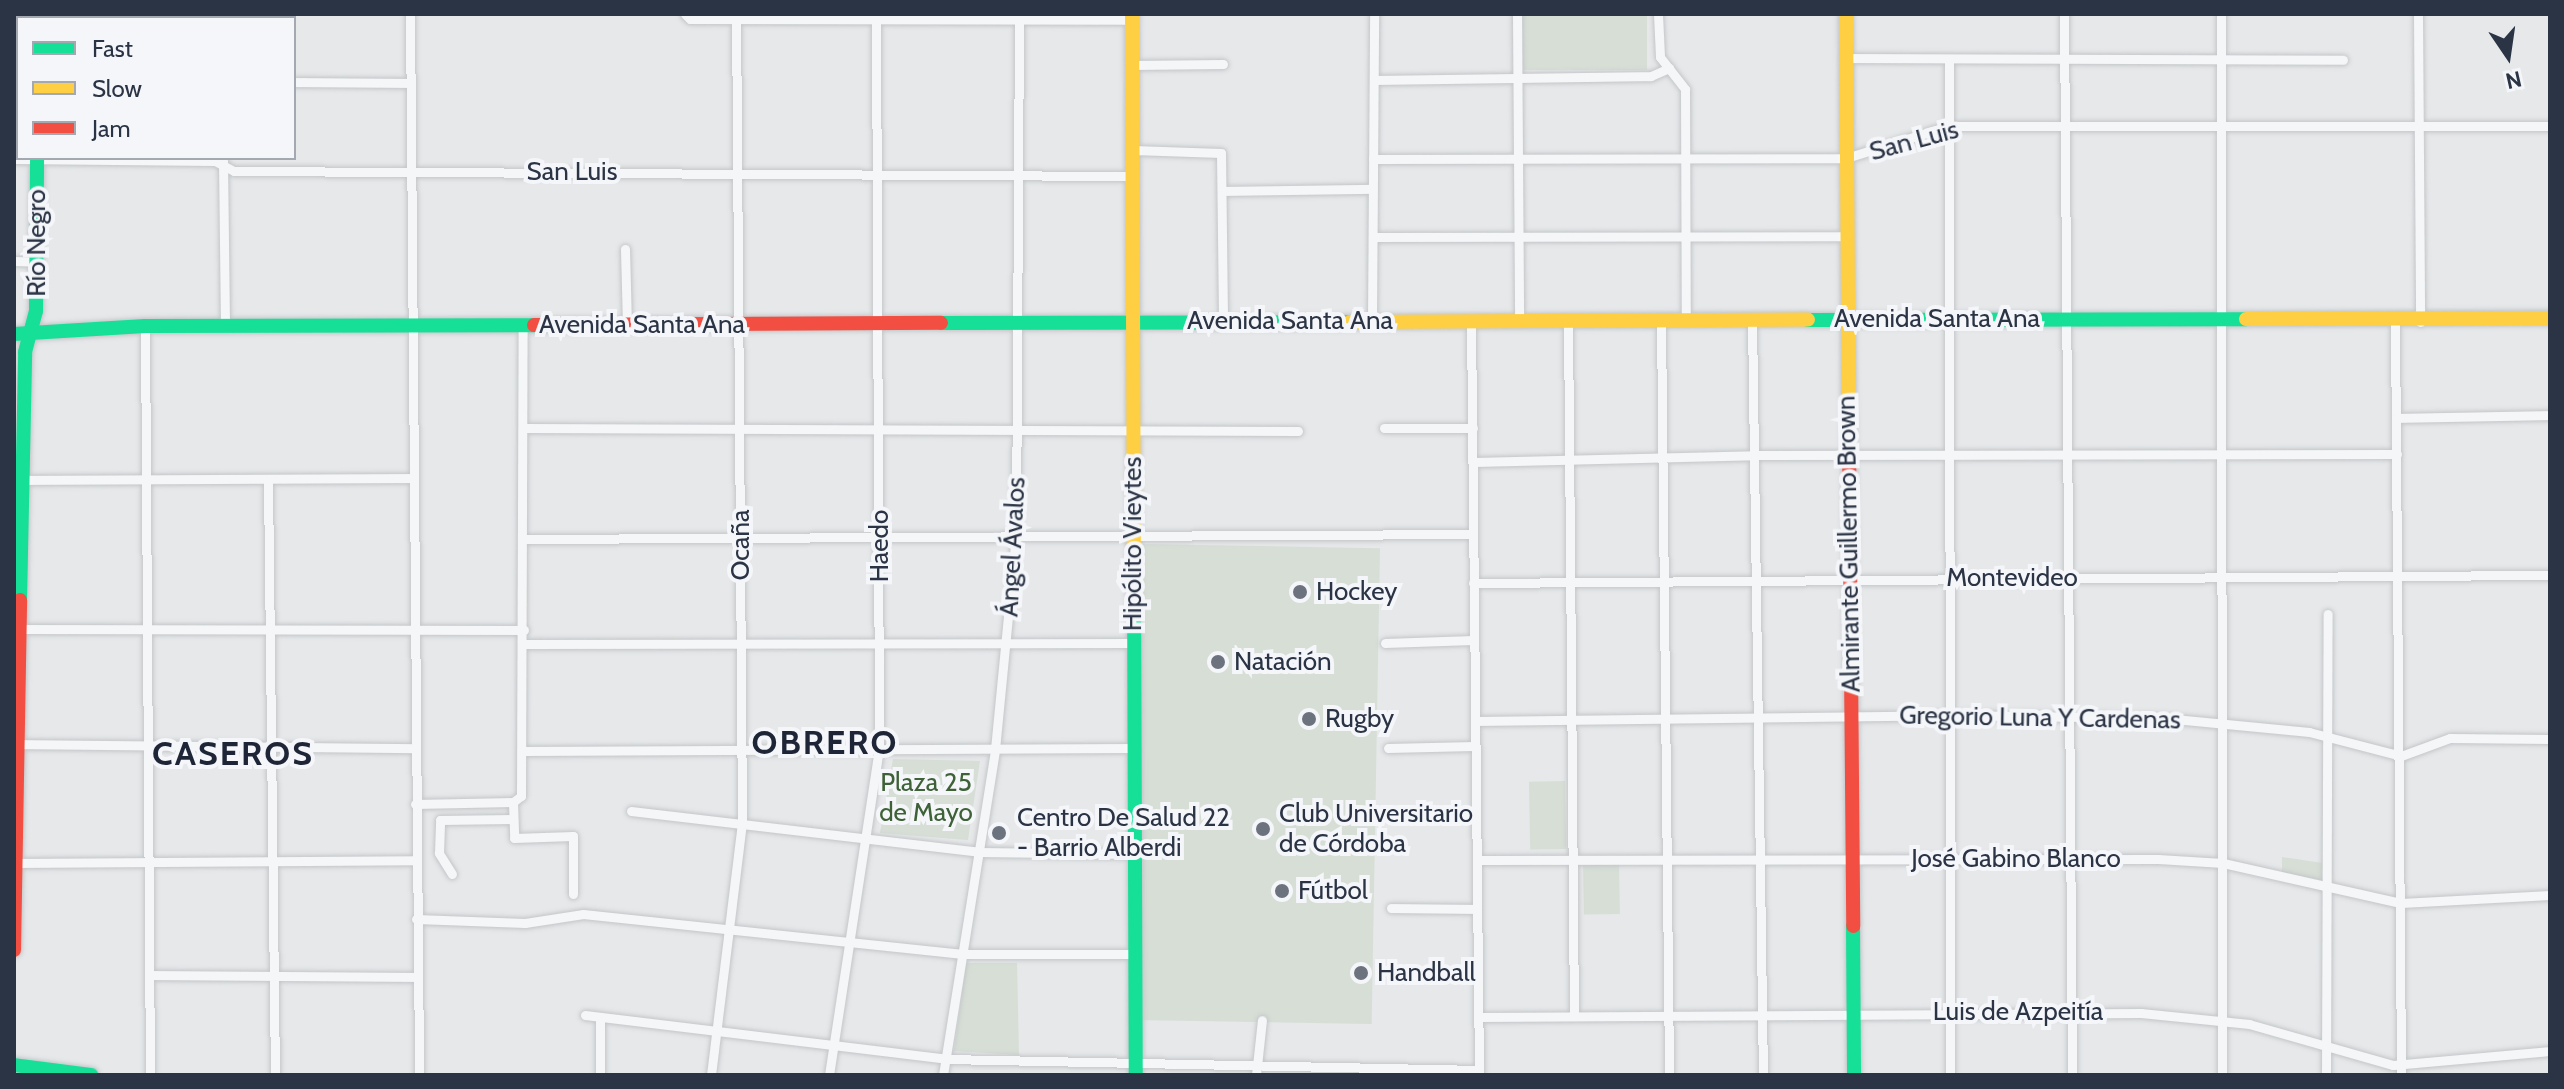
<!DOCTYPE html>
<meta charset="utf-8">
<style>
body{margin:0}
#map{position:relative;width:2564px;height:1089px;overflow:hidden;background:#e6e8ea;font-family:Cabin,sans-serif}
div>[style]{position:absolute}
.green>*{inset:0;background:#d6ded6;transform-origin:0 0}
.roads{filter:drop-shadow(0 0 2px #c4c6c8) drop-shadow(0 0 2px #c4c6c8)}
.street>*{height:9px;margin:-4.5px;padding:0 4.5px;transform-origin:4.5px;border-radius:4.5px;background:#f5f6f7}
.fast>*{height:14px;margin:-7px;padding:0 7px;transform-origin:7px;border-radius:7px;background:#16e098}
.slow>*{height:14px;margin:-7px;padding:0 7px;transform-origin:7px;border-radius:7px;background:#ffcf43}
.jam>*{height:14px;margin:-7px;padding:0 7px;transform-origin:7px;border-radius:7px;background:#f24e42}
.dots>*{width:22px;height:22px;translate:-50% -50%;box-sizing:border-box;border:4px solid #f4f6f9;border-radius:50%}
span{translate:-50% -50%;white-space:nowrap;text-align:center;line-height:1.15;-webkit-text-stroke:8px #f4f6f9;paint-order:stroke}
.street-label{font-size:26px;color:#2b3445}
.poi-label{font-size:26px;color:#2b3445}
.left{translate:0 -50%;text-align:left}
.park-label{font-size:26px;color:#3f6138}
.district-label{font-size:34px;color:#1d2536;font-weight:700;letter-spacing:2px}
.frame{position:absolute;inset:0;border:16px solid #2b3445;pointer-events:none}
.legend{position:absolute;left:16px;top:16px;width:280px;height:144px;box-sizing:border-box;background:#f4f6f9;border:2px solid #a4a8b1;margin:0;padding:10px 14px;list-style:none;font-size:24px;color:#2b3445}
.legend li{display:flex;align-items:center;gap:16px;height:40px}
.legend b{width:40px;border:2px solid #a4a8b1}
.north{position:absolute;left:2468px;top:16px;width:80px;height:80px;-webkit-text-stroke:6px #f4f6f9;paint-order:stroke;rotate:167deg;font-size:22px;font-weight:700;line-height:32px;text-align:center;color:#2b3445}
.north::after{content:'';display:block;margin:auto;width:28px;height:36px;background:#2b3445;clip-path:polygon(50% 0,100% 100%,50% 72%,0 100%)}
</style>
<div id="map">
<div class="green">
<div style="left:1523px;top:14px;width:124px;height:56px"></div>
<div style="left:1142px;top:544px;width:238px;height:476px;rotate:1deg"></div>
<div style="clip-path:polygon(893px 759px,980px 761px,968px 840px,880px 833px)"></div>
<div style="left:1565px;top:781px;width:68px;height:36px;rotate:89deg"></div>
<div style="clip-path:polygon(2282px 857px,2322px 863px,2322px 880px,2282px 873px)"></div>
<div style="left:1619px;top:864px;width:50px;height:36px;rotate:89deg"></div>
<div style="clip-path:polygon(966px 963px,1017px 963px,1019px 1055px,954px 1051px)"></div>
</div>
<div class="roads">
<div class="street">
<div style="left:222px;top:14px;width:4px;rotate:90deg"></div>
<div style="left:410px;top:14px;width:1061px;rotate:89.51deg"></div>
<div style="left:685px;top:14px;width:7px;rotate:45deg"></div>
<div style="left:690px;top:19px;width:442px;rotate:0.1deg"></div>
<div style="left:1517px;top:14px;width:308px;rotate:89.6deg"></div>
<div style="left:1658px;top:14px;width:43px;rotate:87.3deg"></div>
<div style="left:1660px;top:57px;width:41px;rotate:52deg"></div>
<div style="left:1685px;top:89px;width:231px;rotate:89.8deg"></div>
<div style="left:2064px;top:14px;width:1061px;rotate:89.57deg"></div>
<div style="left:2221px;top:14px;width:1061px;rotate:89.95deg"></div>
<div style="left:2418px;top:14px;width:308px;rotate:89.6deg"></div>
<div style="left:172px;top:18px;width:4px;rotate:-90deg"></div>
<div style="left:1846px;top:58px;width:497px;rotate:0.2deg"></div>
<div style="left:1949px;top:59px;width:1016px;rotate:89.94deg"></div>
<div style="left:14px;top:64px;width:4px;rotate:14deg"></div>
<div style="left:1132px;top:65px;width:91px;rotate:-0.6deg"></div>
<div style="left:1374px;top:80px;width:277px;rotate:-0.8deg"></div>
<div style="left:1651px;top:76px;width:20px;rotate:-24deg"></div>
<div style="left:294px;top:82px;width:116px;rotate:0.5deg"></div>
<div style="left:1133px;top:150px;width:88px;rotate:2deg"></div>
<div style="left:1221px;top:153px;width:168px;rotate:89.3deg"></div>
<div style="left:14px;top:159px;width:201px;rotate:0.6deg"></div>
<div style="left:215px;top:161px;width:21px;rotate:28deg"></div>
<div style="left:234px;top:171px;width:899px;rotate:0.32deg"></div>
<div style="left:1373px;top:159px;width:473px;rotate:-0.1deg"></div>
<div style="left:1846px;top:158px;width:108px;rotate:-17.3deg"></div>
<div style="left:1949px;top:126px;width:601px"></div>
<div style="left:223px;top:161px;width:166px;rotate:89.3deg"></div>
<div style="left:1224px;top:191px;width:149px;rotate:-0.8deg"></div>
<div style="left:1373px;top:237px;width:472px;rotate:-0.1deg"></div>
<div style="left:625px;top:249px;width:76px;rotate:88.5deg"></div>
<div style="left:14px;top:261px;width:23px;rotate:2deg"></div>
<div style="left:1752px;top:319px;width:756px;rotate:89.17deg"></div>
<div style="left:1568px;top:320px;width:695px;rotate:89.51deg"></div>
<div style="left:1661px;top:320px;width:755px;rotate:89.39deg"></div>
<div style="left:1372px;top:321px;width:307px;rotate:-89.6deg"></div>
<div style="left:1471px;top:321px;width:754px;rotate:89.39deg"></div>
<div style="left:2395px;top:322px;width:753px;rotate:89.54deg"></div>
<div style="left:145px;top:326px;width:749px;rotate:89.62deg"></div>
<div style="left:2397px;top:418px;width:153px;rotate:-1.1deg"></div>
<div style="left:524px;top:428px;width:774px;rotate:0.22deg"></div>
<div style="left:1384px;top:428px;width:89px"></div>
<div style="left:1474px;top:462px;width:281px;rotate:-1.4deg"></div>
<div style="left:1755px;top:455px;width:642px;rotate:-0.09deg"></div>
<div style="left:14px;top:480px;width:400px;rotate:-0.3deg"></div>
<div style="left:268px;top:480px;width:595px;rotate:89.33deg"></div>
<div style="left:524px;top:539px;width:949px;rotate:-0.3deg"></div>
<div style="left:1473px;top:583px;width:1077px;rotate:-0.43deg"></div>
<div style="left:22px;top:629px;width:502px;rotate:0.11deg"></div>
<div style="left:1385px;top:643px;width:88px;rotate:-2deg"></div>
<div style="left:523px;top:644px;width:610px;rotate:-0.09deg"></div>
<div style="left:1475px;top:721px;width:472px;rotate:-0.7deg"></div>
<div style="left:1947px;top:715px;width:217px;rotate:0.8deg"></div>
<div style="left:2164px;top:718px;width:146px;rotate:5.5deg"></div>
<div style="left:2309px;top:732px;width:95px;rotate:14.6deg"></div>
<div style="left:2401px;top:756px;width:52px;rotate:-20.2deg"></div>
<div style="left:2450px;top:738px;width:100px;rotate:0.6deg"></div>
<div style="left:14px;top:744px;width:401px;rotate:0.6deg"></div>
<div style="left:1388px;top:748px;width:86px;rotate:-1.3deg"></div>
<div style="left:523px;top:751px;width:611px;rotate:-0.28deg"></div>
<div style="left:513px;top:802px;width:36px;rotate:88deg"></div>
<div style="left:514px;top:838px;width:59px;rotate:-1.9deg"></div>
<div style="left:573px;top:836px;width:58px;rotate:90deg"></div>
<div style="left:415px;top:804px;width:98px;rotate:-1.2deg"></div>
<div style="left:513px;top:802px;width:10px;rotate:-37deg"></div>
<div style="left:521px;top:796px;width:471px;rotate:-89.8deg"></div>
<div style="left:631px;top:811px;width:350px;rotate:6.7deg"></div>
<div style="left:979px;top:852px;width:155px;rotate:0.7deg"></div>
<div style="left:1477px;top:860px;width:681px;rotate:-0.08deg"></div>
<div style="left:2158px;top:859px;width:65px;rotate:3.5deg"></div>
<div style="left:2223px;top:863px;width:182px;rotate:12.7deg"></div>
<div style="left:2401px;top:903px;width:149px;rotate:-3.1deg"></div>
<div style="left:14px;top:863px;width:402px;rotate:-0.4deg"></div>
<div style="left:452px;top:874px;width:25px;rotate:-122deg"></div>
<div style="left:439px;top:853px;width:33px;rotate:-88deg"></div>
<div style="left:440px;top:820px;width:73px;rotate:-0.8deg"></div>
<div style="left:1391px;top:908px;width:86px;rotate:0.7deg"></div>
<div style="left:416px;top:919px;width:109px;rotate:2.1deg"></div>
<div style="left:525px;top:923px;width:59px;rotate:-8.8deg"></div>
<div style="left:583px;top:914px;width:382px;rotate:6deg"></div>
<div style="left:963px;top:954px;width:172px"></div>
<div style="left:150px;top:975px;width:267px;rotate:0.4deg"></div>
<div style="left:585px;top:1015px;width:364px;rotate:6.9deg"></div>
<div style="left:946px;top:1059px;width:533px;rotate:1.18deg"></div>
<div style="left:1479px;top:1017px;width:662px;rotate:-0.35deg"></div>
<div style="left:2141px;top:1013px;width:109px;rotate:5.8deg"></div>
<div style="left:2249px;top:1024px;width:150px;rotate:15.9deg"></div>
<div style="left:2393px;top:1065px;width:158px;rotate:-5.1deg"></div>
<div style="left:600px;top:1018px;width:57px;rotate:90deg"></div>
<div style="left:711px;top:1075px;width:253px;rotate:-83deg"></div>
<div style="left:742px;top:824px;width:810px;rotate:-90.42deg"></div>
<div style="left:829px;top:1075px;width:330px;rotate:-81.3deg"></div>
<div style="left:879px;top:749px;width:735px;rotate:-90.23deg"></div>
<div style="left:943px;top:1075px;width:330px;rotate:-80.9deg"></div>
<div style="left:995px;top:749px;width:214px;rotate:-84.4deg"></div>
<div style="left:1016px;top:536px;width:522px;rotate:-89.67deg"></div>
<div style="left:1256px;top:1075px;width:55px;rotate:-83.8deg"></div>
<div style="left:2326px;top:1075px;width:461px;rotate:-89.8deg"></div>
</div>
<div class="fast">
<div style="left:37px;top:14px;width:4px;rotate:90deg"></div>
<div style="left:1808px;top:320px;width:438px;rotate:-0.1deg"></div>
<div style="left:941px;top:323px;width:409px;rotate:-0.1deg"></div>
<div style="left:14px;top:334px;width:131px;rotate:-3.5deg"></div>
<div style="left:145px;top:326px;width:389px;rotate:-0.1deg"></div>
<div style="left:1134px;top:576px;width:499px;rotate:89.8deg"></div>
<div style="left:20px;top:600px;width:248px;rotate:-88.8deg"></div>
<div style="left:25px;top:352px;width:42px;rotate:-75deg"></div>
<div style="left:36px;top:311px;width:153px;rotate:-89.6deg"></div>
<div style="left:1853px;top:926px;width:149px;rotate:89.6deg"></div>
<div style="left:14px;top:1065px;width:78px;rotate:7.4deg"></div>
</div>
<div class="slow">
<div style="left:1132px;top:14px;width:562px;rotate:89.8deg"></div>
<div style="left:1846px;top:14px;width:423px;rotate:89.6deg"></div>
<div style="left:2246px;top:319px;width:304px;rotate:-0.2deg"></div>
<div style="left:1350px;top:322px;width:458px;rotate:-0.3deg"></div>
</div>
<div class="jam">
<div style="left:534px;top:325px;width:407px;rotate:-0.3deg"></div>
<div style="left:1849px;top:437px;width:489px;rotate:89.5deg"></div>
<div style="left:14px;top:950px;width:350px;rotate:-89deg"></div>
</div>
</div>
<div class="dots">
<div style="left:1300px;top:592px;background:#6c737f"></div>
<div style="left:1218px;top:662px;background:#6c737f"></div>
<div style="left:1309px;top:719px;background:#6c737f"></div>
<div style="left:1263px;top:829px;background:#6c737f"></div>
<div style="left:999px;top:833px;background:#6c737f"></div>
<div style="left:1282px;top:891px;background:#6c737f"></div>
<div style="left:1361px;top:973px;background:#6c737f"></div>
</div>
<div class="street-label">
<span style="left:1914px;top:141px;rotate:-15deg">San Luis</span>
<span style="left:572px;top:172px">San Luis</span>
<span style="left:37px;top:243px;rotate:-90deg">Río Negro</span>
<span style="left:1937px;top:319px">Avenida Santa Ana</span>
<span style="left:1290px;top:321px">Avenida Santa Ana</span>
<span style="left:642px;top:325px">Avenida Santa Ana</span>
<span style="left:1133px;top:544px;rotate:-90deg">Hipólito Vieytes</span>
<span style="left:1849px;top:544px;rotate:-91deg">Almirante Guillermo Brown</span>
<span style="left:741px;top:545px;rotate:-90deg">Ocaña</span>
<span style="left:880px;top:546px;rotate:-90deg">Haedo</span>
<span style="left:1013px;top:547px;rotate:-87deg">Ángel Ávalos</span>
<span style="left:2012px;top:578px">Montevideo</span>
<span style="left:2040px;top:718px;rotate:1deg">Gregorio Luna Y Cardenas</span>
<span style="left:2016px;top:859px">José Gabino Blanco</span>
<span style="left:2018px;top:1012px">Luis de Azpeitía</span>
</div>
<div class="poi-label">
<span class="left" style="left:1316px;top:592px">Hockey</span>
<span class="left" style="left:1234px;top:662px">Natación</span>
<span class="left" style="left:1325px;top:719px">Rugby</span>
<span class="left" style="left:1279px;top:829px">Club Universitario<br>de Córdoba</span>
<span class="left" style="left:1017px;top:833px">Centro De Salud 22<br>- Barrio Alberdi</span>
<span class="left" style="left:1298px;top:891px">Fútbol</span>
<span class="left" style="left:1377px;top:973px">Handball</span>
</div>
<div class="park-label">
<span style="left:926px;top:798px">Plaza 25<br>de Mayo</span>
</div>
<div class="district-label">
<span style="left:825px;top:743px">OBRERO</span>
<span style="left:233px;top:754px">CASEROS</span>
</div>
<div class="frame"></div>
<ul class="legend">
<li><b style="height:10px;background:#16e098"></b>Fast</li>
<li><b style="height:10px;background:#ffcf43"></b>Slow</li>
<li><b style="height:10px;background:#f24e42"></b>Jam</li>
</ul>
<div class="north">N</div>
</div>
